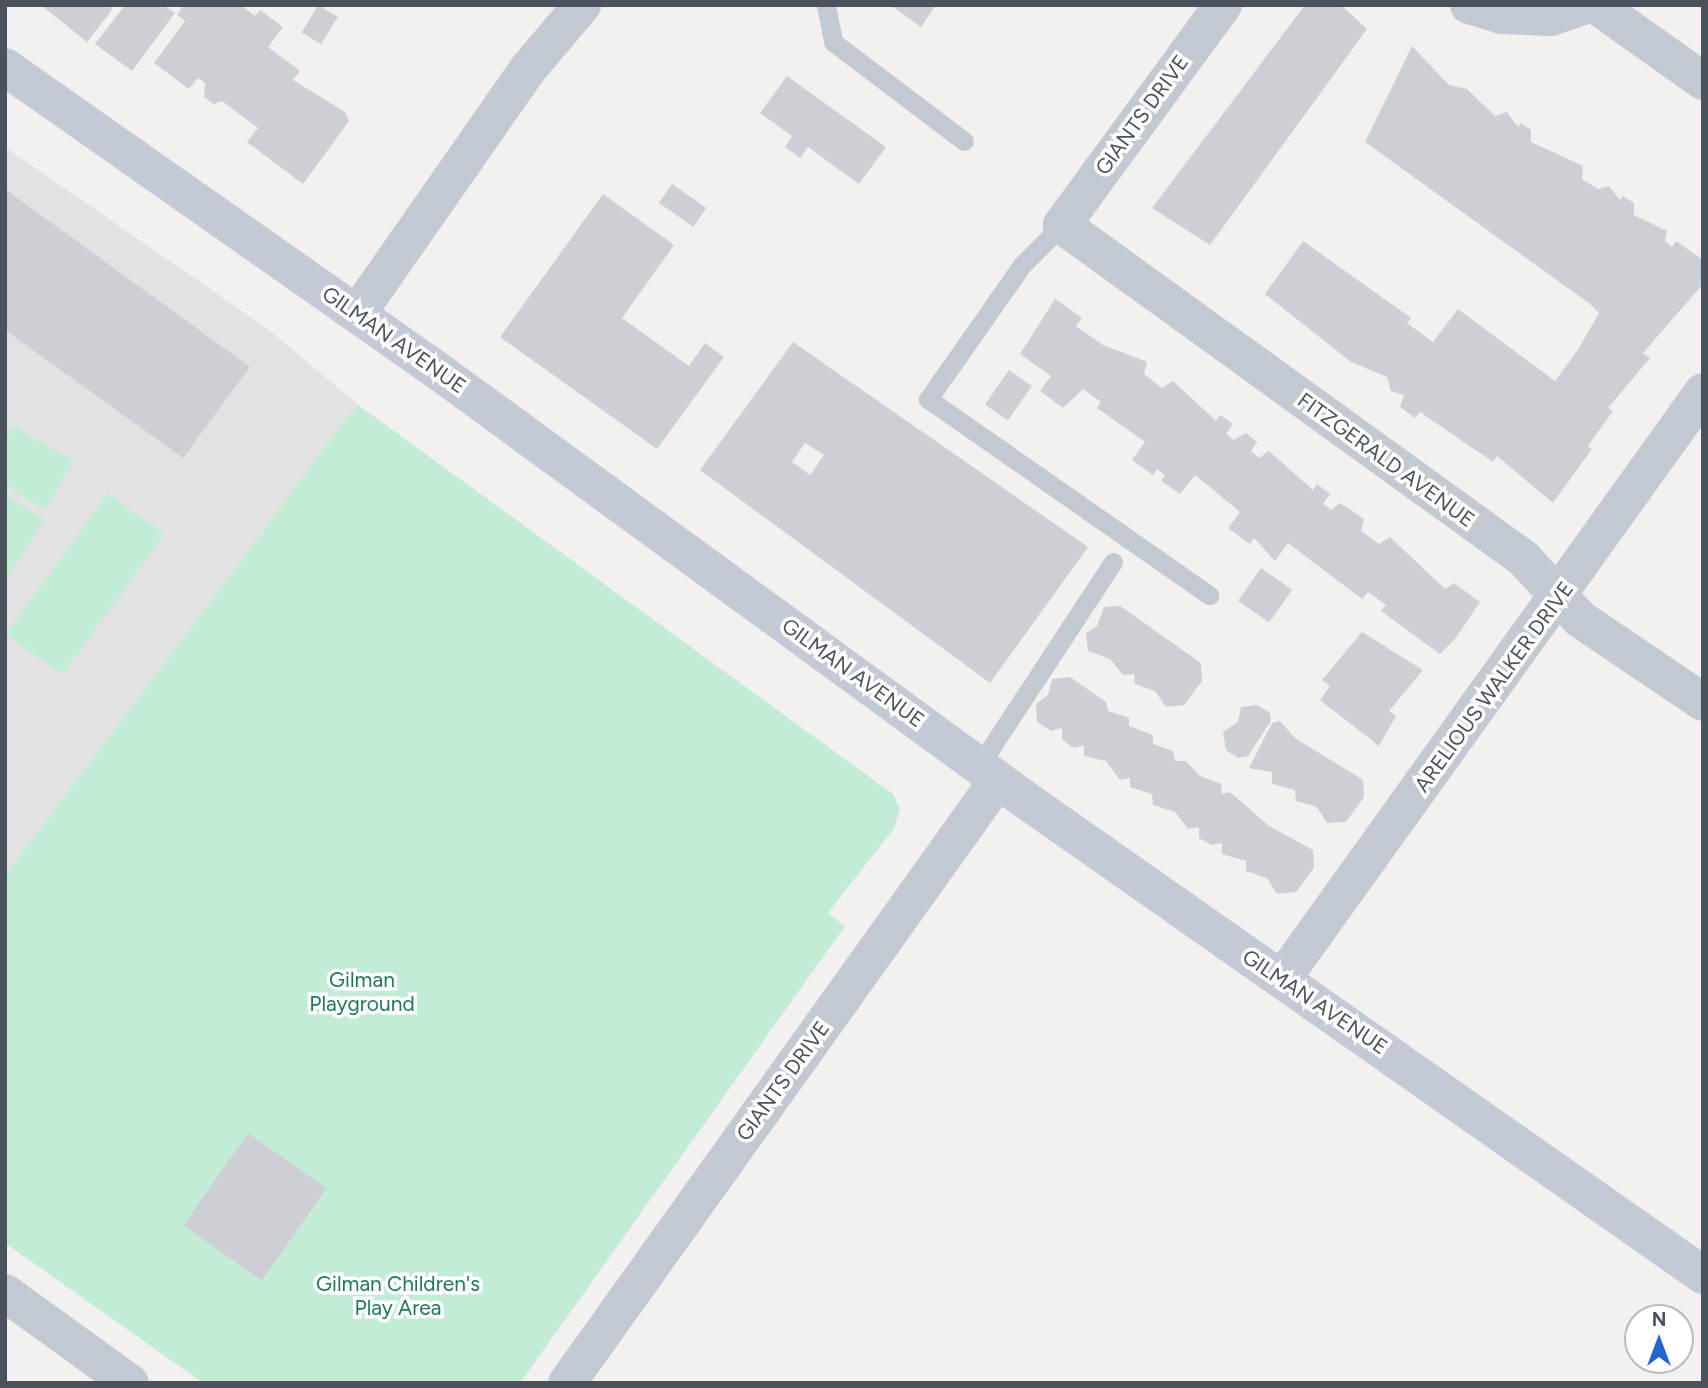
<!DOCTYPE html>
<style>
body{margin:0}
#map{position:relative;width:1708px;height:1388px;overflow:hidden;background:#f2f1f0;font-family:Figtree,sans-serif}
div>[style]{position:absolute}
.education>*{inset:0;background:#e3e2e2}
.green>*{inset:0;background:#c3ecd7;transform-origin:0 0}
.building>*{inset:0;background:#cecfd4;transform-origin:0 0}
.lane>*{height:19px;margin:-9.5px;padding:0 9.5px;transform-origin:9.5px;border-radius:9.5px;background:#c2c9d1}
.street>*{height:38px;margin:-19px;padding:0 19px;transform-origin:19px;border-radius:19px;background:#c2c9d1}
.secondary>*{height:38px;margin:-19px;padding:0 19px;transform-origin:19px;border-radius:19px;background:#c3cad5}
span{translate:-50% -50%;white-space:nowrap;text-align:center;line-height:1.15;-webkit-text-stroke:7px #fff;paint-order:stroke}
.street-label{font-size:21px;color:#4a525c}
.park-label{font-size:21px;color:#1f7955}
.frame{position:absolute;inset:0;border:7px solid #4a525c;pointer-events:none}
.north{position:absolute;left:1624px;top:1304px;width:70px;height:70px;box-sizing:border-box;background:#fff;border:2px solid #b7babe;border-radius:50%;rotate:0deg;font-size:19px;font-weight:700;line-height:28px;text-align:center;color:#4a525c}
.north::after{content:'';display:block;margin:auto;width:24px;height:32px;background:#2863d5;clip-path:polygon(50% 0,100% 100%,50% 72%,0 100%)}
</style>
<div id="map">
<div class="education">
<div style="clip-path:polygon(5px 147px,268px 329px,357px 404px,5px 876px)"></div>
</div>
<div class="green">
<div style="clip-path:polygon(357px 404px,893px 794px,900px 808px,895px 827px,828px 913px,845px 926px,520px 1383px,203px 1383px,5px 1243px,5px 876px)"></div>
<div style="clip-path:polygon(13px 426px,75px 461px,44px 510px,5px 485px,5px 439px)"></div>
<div style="left:108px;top:493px;width:70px;height:174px;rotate:36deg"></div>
<div style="clip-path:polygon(5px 494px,45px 520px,5px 580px)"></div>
</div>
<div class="building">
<div style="clip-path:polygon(41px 5px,110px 5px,112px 10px,87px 42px)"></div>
<div style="clip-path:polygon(125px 5px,163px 5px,175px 13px,132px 71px,95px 44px)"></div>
<div style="clip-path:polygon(184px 5px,241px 5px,255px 16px,260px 10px,283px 27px,268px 47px,300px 71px,293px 80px,345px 112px,349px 121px,303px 184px,247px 142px,258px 128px,222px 101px,214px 104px,204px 97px,205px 83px,198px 78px,189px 89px,154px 63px,185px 21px,177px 15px)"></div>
<div style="left:318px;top:5px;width:23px;height:32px;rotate:31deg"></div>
<div style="clip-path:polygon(890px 5px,936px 5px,921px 27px)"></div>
<div style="clip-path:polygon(1305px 5px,1341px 5px,1367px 29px,1210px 245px,1152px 208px)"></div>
<div style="clip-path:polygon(1412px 46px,1449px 85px,1467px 89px,1495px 116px,1507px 112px,1518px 127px,1521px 123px,1531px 130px,1531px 142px,1583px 166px,1582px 179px,1598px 189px,1609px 186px,1620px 200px,1623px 196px,1634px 203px,1634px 215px,1667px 231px,1665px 241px,1672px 247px,1676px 241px,1703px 260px,1703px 284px,1643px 353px,1650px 358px,1608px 408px,1613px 411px,1588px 446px,1592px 449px,1553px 503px,1497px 456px,1493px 462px,1420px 412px,1415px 418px,1400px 407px,1404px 395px,1391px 391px,1387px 377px,1351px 362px,1265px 294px,1303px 241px,1411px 318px,1407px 323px,1433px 342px,1458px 309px,1555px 381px,1579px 348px,1599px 313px,1590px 304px,1365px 142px)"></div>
<div style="clip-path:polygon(787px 76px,886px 147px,859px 184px,808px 147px,800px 158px,785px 147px,792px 136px,760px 113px)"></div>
<div style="left:672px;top:184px;width:42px;height:23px;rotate:35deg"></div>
<div style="clip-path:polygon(5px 189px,250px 367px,183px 458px,5px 330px)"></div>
<div style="clip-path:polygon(603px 194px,674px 245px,622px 318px,689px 366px,705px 343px,724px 357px,657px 449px,500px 337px)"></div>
<div style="clip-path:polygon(1055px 299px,1082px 318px,1076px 326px,1103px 345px,1147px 362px,1144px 374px,1162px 388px,1173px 381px,1216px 421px,1220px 415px,1233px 424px,1226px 434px,1234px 440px,1246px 433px,1257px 442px,1251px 451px,1259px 458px,1269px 451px,1313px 490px,1317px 484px,1330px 494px,1323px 504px,1331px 510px,1340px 503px,1364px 519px,1361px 531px,1379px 544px,1390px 537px,1445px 589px,1454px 583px,1480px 602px,1455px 639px,1440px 654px,1381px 611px,1386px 605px,1368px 592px,1362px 599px,1288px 543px,1275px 561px,1254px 538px,1250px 544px,1228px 528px,1240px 512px,1195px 475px,1180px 494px,1161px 481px,1165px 475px,1157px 469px,1153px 475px,1132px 460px,1145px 442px,1097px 408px,1101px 402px,1083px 389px,1063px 408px,1040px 391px,1051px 376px,1020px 354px)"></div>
<div style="clip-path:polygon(evenodd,793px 342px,1088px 547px,990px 683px,700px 470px,793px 342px,805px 443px,824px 455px,810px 475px,792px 462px,805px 443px)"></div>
<div style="left:1009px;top:370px;width:28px;height:42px;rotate:35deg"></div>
<div style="left:1261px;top:568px;width:38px;height:40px;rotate:35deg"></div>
<div style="clip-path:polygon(1120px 606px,1201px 663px,1202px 681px,1184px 705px,1166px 707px,1155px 691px,1135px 684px,1134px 674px,1123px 675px,1110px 659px,1088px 651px,1086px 633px,1097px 626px,1104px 607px)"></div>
<div style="clip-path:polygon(1362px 632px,1423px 670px,1389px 711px,1396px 716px,1379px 746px,1320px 700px,1330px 686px,1322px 680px)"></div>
<div style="clip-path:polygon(1070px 677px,1106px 702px,1108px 711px,1129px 718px,1129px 726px,1153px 735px,1153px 744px,1173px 751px,1175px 761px,1186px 761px,1200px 776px,1221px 784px,1222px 794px,1230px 792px,1269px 826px,1313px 850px,1314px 868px,1296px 892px,1277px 894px,1267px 878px,1246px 871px,1246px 861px,1222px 854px,1222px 843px,1211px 845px,1199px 838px,1199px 827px,1188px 829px,1175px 812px,1153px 805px,1152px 794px,1130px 787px,1130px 778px,1120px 780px,1106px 761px,1084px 756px,1084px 745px,1074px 748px,1062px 740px,1062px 728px,1051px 731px,1037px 722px,1036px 704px,1048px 695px,1052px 679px)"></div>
<div style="clip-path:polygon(1257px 705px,1270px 713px,1271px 721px,1248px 756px,1238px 758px,1226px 750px,1223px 732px,1238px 722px,1241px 707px)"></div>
<div style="clip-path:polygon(1280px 721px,1295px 738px,1363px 780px,1364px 797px,1346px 822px,1327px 823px,1317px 807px,1296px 801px,1295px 790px,1272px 784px,1272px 772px,1249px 768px,1272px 723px)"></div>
<div style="left:248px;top:1133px;width:96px;height:113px;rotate:35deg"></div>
</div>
<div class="lane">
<div style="left:826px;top:5px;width:38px;rotate:79deg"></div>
<div style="left:833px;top:42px;width:164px;rotate:37.1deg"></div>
<div style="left:1062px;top:225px;width:57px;rotate:135deg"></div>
<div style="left:1022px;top:265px;width:164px;rotate:125deg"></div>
<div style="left:928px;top:399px;width:343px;rotate:34.9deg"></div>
<div style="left:979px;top:766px;width:244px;rotate:-56.7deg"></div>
</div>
<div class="street">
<div style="left:1223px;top:5px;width:273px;rotate:126.2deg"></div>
<div style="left:1062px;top:225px;width:569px;rotate:35.84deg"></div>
<div style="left:1523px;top:558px;width:83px;rotate:46.9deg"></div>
<div style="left:1580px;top:619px;width:148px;rotate:34deg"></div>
<div style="left:1469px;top:5px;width:34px;rotate:17deg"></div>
<div style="left:1501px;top:15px;width:50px;rotate:2.3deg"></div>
<div style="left:1551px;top:17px;width:37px;rotate:-19deg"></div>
<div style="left:1596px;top:5px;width:131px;rotate:35.4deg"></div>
<div style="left:357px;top:314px;width:299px;rotate:-55.1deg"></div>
<div style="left:528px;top:69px;width:84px;rotate:-49.8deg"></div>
<div style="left:1282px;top:979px;width:722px;rotate:-54.35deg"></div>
<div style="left:5px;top:1293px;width:154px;rotate:35.8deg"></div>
<div style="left:567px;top:1383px;width:741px;rotate:-54.44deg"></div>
</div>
<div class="secondary">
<div style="left:5px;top:67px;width:529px;rotate:35.07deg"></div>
<div style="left:438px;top:371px;width:729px;rotate:36.13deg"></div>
<div style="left:1027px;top:801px;width:826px;rotate:35.04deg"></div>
</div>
<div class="street-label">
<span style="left:1142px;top:115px;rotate:-54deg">GIANTS DRIVE</span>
<span style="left:394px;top:340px;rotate:35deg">GILMAN AVENUE</span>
<span style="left:1386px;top:460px;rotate:36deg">FITZGERALD AVENUE</span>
<span style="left:853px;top:673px;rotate:36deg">GILMAN AVENUE</span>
<span style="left:1494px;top:687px;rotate:-54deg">ARELIOUS WALKER DRIVE</span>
<span style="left:1315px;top:1002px;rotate:34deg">GILMAN AVENUE</span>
<span style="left:783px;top:1081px;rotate:-54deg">GIANTS DRIVE</span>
</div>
<div class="park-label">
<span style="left:362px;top:992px">Gilman<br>Playground</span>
<span style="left:398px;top:1296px">Gilman Children's<br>Play Area</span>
</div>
<div class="frame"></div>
<div class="north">N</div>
</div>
